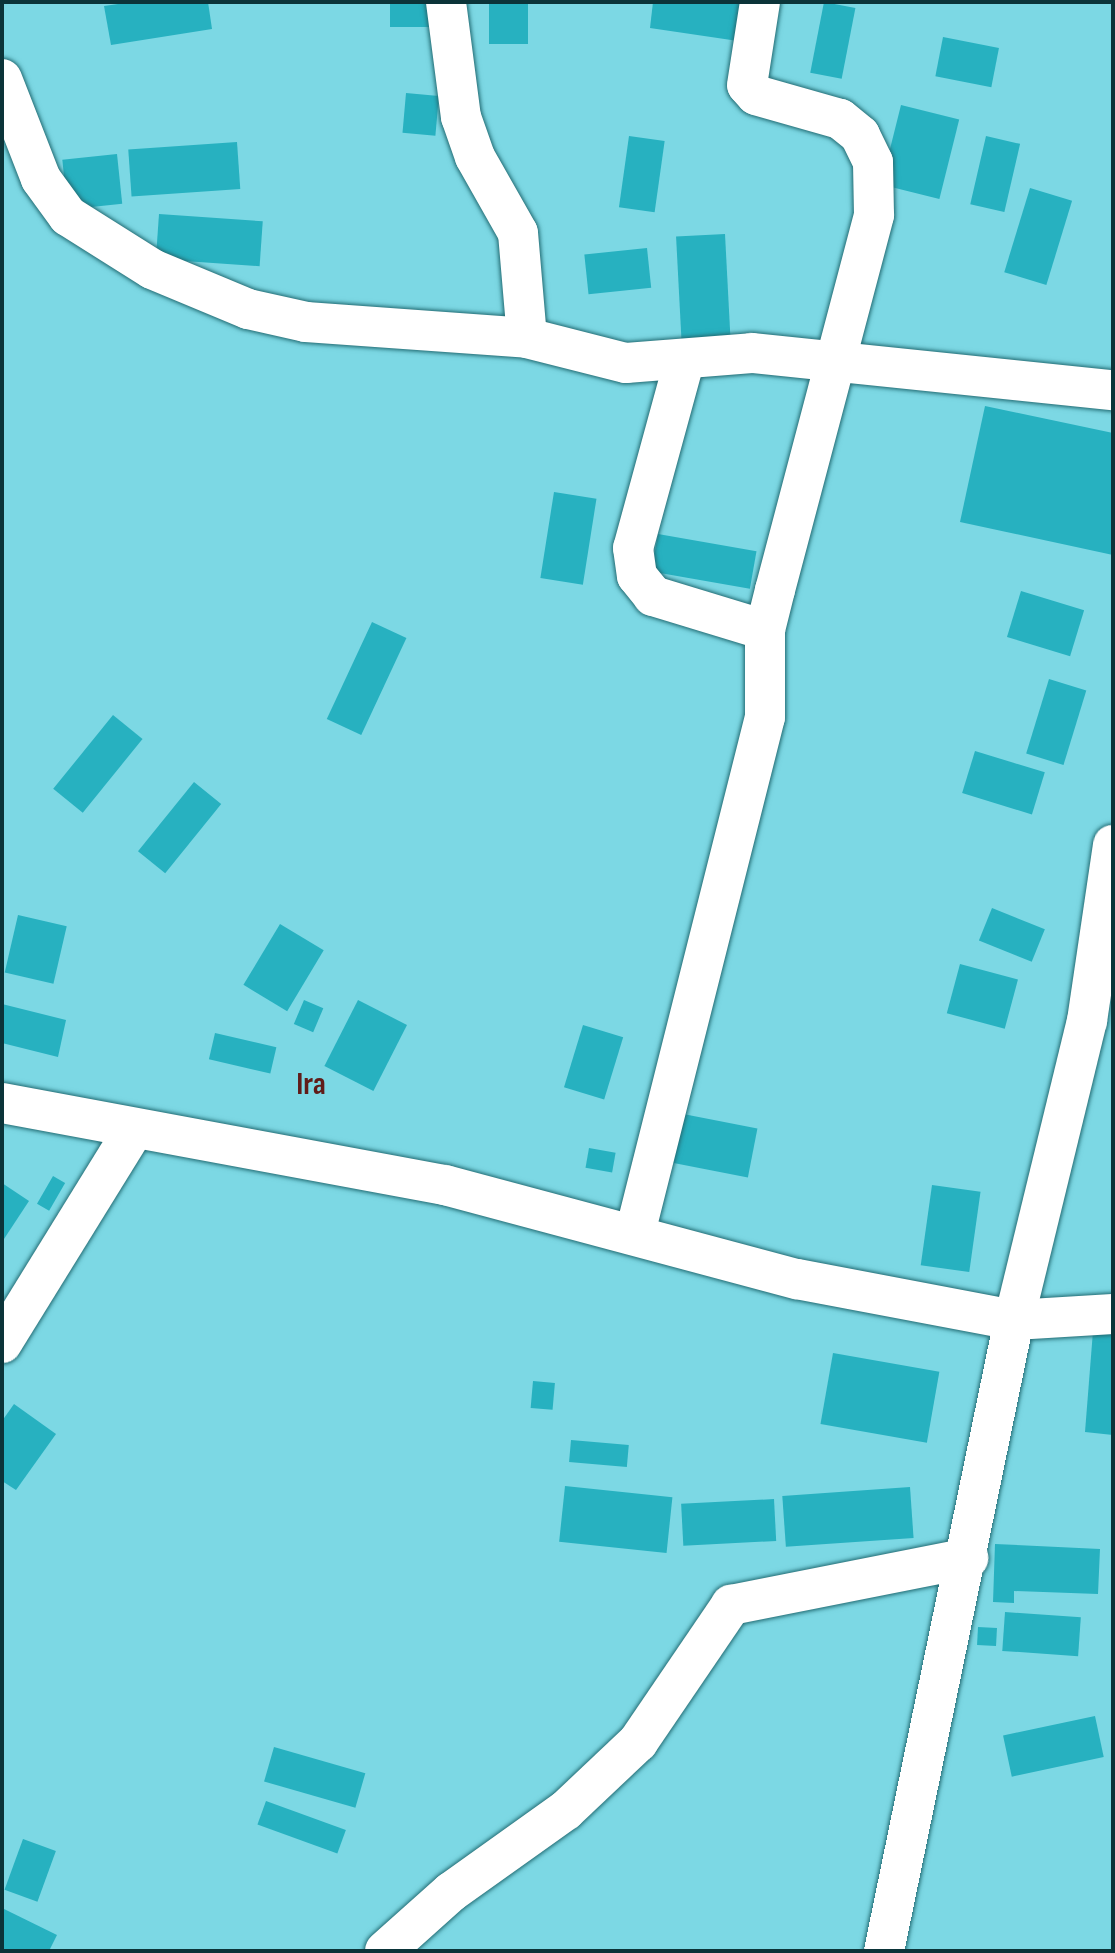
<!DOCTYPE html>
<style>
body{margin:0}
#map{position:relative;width:1115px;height:1953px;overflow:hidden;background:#7cd8e4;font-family:"Sofia Sans Condensed",sans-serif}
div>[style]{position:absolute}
.building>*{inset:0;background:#27b1c0;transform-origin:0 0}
.roads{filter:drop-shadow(0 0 2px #236c74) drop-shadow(0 0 2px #236c74)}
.street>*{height:40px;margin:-20px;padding:0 20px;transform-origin:20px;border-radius:20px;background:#fff}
span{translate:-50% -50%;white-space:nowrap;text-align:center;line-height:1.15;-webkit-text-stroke:6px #7cd8e4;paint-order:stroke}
.district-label{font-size:32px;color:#601c19;font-weight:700}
.frame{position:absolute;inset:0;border:4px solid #0b3439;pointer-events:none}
</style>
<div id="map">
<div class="building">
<div style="clip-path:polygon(132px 2px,208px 2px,212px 29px,111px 45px,104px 6px)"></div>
<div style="left:390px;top:2px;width:40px;height:25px"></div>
<div style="left:489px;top:2px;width:39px;height:42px"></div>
<div style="clip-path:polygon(653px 2px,743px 2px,738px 41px,650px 28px)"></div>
<div style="left:824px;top:2px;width:32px;height:72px;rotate:11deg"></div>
<div style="left:943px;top:37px;width:57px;height:40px;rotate:11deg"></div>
<div style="left:406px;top:93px;width:33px;height:40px;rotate:5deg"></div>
<div style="left:901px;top:105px;width:60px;height:82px;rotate:14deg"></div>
<div style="left:629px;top:136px;width:36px;height:72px;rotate:8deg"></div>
<div style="left:986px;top:136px;width:35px;height:70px;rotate:13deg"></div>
<div style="left:237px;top:142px;width:47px;height:109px;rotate:86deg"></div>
<div style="left:117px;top:154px;width:50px;height:55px;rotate:84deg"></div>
<div style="left:1030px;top:188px;width:44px;height:88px;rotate:17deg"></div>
<div style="left:159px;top:214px;width:104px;height:45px;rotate:4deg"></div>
<div style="left:725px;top:234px;width:108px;height:49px;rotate:87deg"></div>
<div style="left:647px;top:248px;width:40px;height:63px;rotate:84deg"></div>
<div style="clip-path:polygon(985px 406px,1113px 433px,1113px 555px,960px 522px)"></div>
<div style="left:554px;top:492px;width:43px;height:87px;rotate:9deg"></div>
<div style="left:658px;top:534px;width:100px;height:38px;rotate:10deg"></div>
<div style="left:1021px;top:591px;width:66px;height:48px;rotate:17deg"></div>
<div style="left:372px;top:622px;width:38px;height:107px;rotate:25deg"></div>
<div style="left:1049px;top:679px;width:39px;height:78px;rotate:17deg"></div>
<div style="left:113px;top:715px;width:38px;height:95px;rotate:39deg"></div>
<div style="left:975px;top:751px;width:73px;height:44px;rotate:17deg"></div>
<div style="left:194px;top:782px;width:35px;height:89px;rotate:39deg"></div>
<div style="left:992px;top:908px;width:57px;height:35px;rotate:22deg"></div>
<div style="left:18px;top:915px;width:50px;height:59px;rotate:13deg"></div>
<div style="left:280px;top:924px;width:51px;height:71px;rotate:31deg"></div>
<div style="left:960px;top:964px;width:60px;height:51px;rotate:15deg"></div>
<div style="left:304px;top:1000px;width:21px;height:26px;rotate:23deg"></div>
<div style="left:358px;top:1000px;width:55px;height:74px;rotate:27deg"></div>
<div style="clip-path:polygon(2px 1004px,66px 1020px,58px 1057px,2px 1043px)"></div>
<div style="left:583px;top:1025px;width:42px;height:65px;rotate:17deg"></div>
<div style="left:215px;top:1033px;width:63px;height:27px;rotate:13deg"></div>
<div style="left:673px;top:1112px;width:86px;height:50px;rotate:11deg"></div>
<div style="left:589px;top:1148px;width:27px;height:20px;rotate:10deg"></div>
<div style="left:53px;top:1176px;width:14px;height:32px;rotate:30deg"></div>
<div style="clip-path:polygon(2px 1183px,29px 1201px,2px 1242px)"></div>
<div style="left:932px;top:1185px;width:49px;height:81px;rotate:8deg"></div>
<div style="clip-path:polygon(1093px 1331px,1113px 1332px,1113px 1435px,1085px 1432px)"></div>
<div style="left:833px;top:1353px;width:108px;height:72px;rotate:10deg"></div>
<div style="left:533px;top:1381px;width:22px;height:27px;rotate:5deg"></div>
<div style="clip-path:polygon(14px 1404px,56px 1434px,16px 1490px,2px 1481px,2px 1421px)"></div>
<div style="left:571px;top:1440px;width:58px;height:22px;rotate:5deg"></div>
<div style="left:565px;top:1486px;width:108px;height:56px;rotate:6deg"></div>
<div style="left:910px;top:1487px;width:51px;height:128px;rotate:86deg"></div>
<div style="left:774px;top:1499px;width:42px;height:93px;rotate:87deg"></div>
<div style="clip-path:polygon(995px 1544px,1100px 1549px,1098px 1594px,1014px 1591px,1014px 1603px,993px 1602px)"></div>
<div style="left:1005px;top:1612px;width:76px;height:39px;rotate:4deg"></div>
<div style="left:978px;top:1627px;width:19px;height:18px;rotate:3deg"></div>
<div style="left:1095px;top:1716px;width:42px;height:94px;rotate:78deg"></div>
<div style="left:274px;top:1747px;width:95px;height:36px;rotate:16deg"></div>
<div style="left:266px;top:1801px;width:85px;height:25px;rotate:20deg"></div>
<div style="left:23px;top:1839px;width:35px;height:54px;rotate:20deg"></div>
<div style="clip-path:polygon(2px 1908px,57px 1935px,49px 1951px,2px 1951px)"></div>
</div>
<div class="roads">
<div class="street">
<div style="left:446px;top:2px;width:116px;rotate:82.6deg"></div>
<div style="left:461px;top:117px;width:42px;rotate:70.7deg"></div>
<div style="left:475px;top:157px;width:87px;rotate:60.5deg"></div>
<div style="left:518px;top:233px;width:105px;rotate:85.1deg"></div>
<div style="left:2px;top:79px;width:107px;rotate:68.7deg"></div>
<div style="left:41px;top:179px;width:46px;rotate:53.9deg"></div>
<div style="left:68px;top:216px;width:99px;rotate:32.2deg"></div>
<div style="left:152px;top:269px;width:104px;rotate:22.6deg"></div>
<div style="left:248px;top:309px;width:59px;rotate:12.6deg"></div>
<div style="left:306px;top:322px;width:222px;rotate:4.1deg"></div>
<div style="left:527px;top:338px;width:102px;rotate:14.2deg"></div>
<div style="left:626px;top:363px;width:126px;rotate:-4.5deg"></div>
<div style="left:752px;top:353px;width:363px;rotate:5.9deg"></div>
<div style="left:684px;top:362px;width:193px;rotate:105.3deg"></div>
<div style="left:633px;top:548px;width:28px;rotate:82deg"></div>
<div style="left:637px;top:576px;width:26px;rotate:51deg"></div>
<div style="left:653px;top:596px;width:117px;rotate:16.9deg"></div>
<div style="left:2px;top:1103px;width:451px;rotate:10.5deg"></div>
<div style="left:445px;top:1185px;width:364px;rotate:15deg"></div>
<div style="left:797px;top:1279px;width:221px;rotate:10.7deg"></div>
<div style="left:1014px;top:1320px;width:99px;rotate:-3.5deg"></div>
<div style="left:635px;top:1233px;width:532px;rotate:-75.86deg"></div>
<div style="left:765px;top:717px;width:87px;rotate:-90deg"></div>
<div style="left:765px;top:630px;width:41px;rotate:-76deg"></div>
<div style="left:775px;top:590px;width:388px;rotate:-75.2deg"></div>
<div style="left:874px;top:215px;width:53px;rotate:-91.1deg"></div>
<div style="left:873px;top:162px;width:30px;rotate:-116deg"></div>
<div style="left:860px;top:135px;width:26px;rotate:-141deg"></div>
<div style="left:840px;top:119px;width:87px;rotate:-164.1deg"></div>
<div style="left:756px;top:95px;width:13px;rotate:-132deg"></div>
<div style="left:747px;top:85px;width:84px;rotate:-81.1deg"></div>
<div style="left:2px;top:1343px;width:249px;rotate:-58.3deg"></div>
<div style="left:385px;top:1951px;width:89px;rotate:-41.8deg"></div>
<div style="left:451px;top:1892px;width:141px;rotate:-35.5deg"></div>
<div style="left:566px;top:1810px;width:99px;rotate:-43.4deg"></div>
<div style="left:638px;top:1742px;width:166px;rotate:-55.8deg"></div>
<div style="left:731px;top:1605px;width:242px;rotate:-11.2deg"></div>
<div style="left:884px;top:1951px;width:644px;rotate:-78.36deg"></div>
<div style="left:1014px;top:1320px;width:308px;rotate:-76.3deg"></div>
<div style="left:1087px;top:1021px;width:178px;rotate:-81.6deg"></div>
</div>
</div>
<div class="district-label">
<span style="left:311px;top:1085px">Ira</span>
</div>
<div class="frame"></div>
</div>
